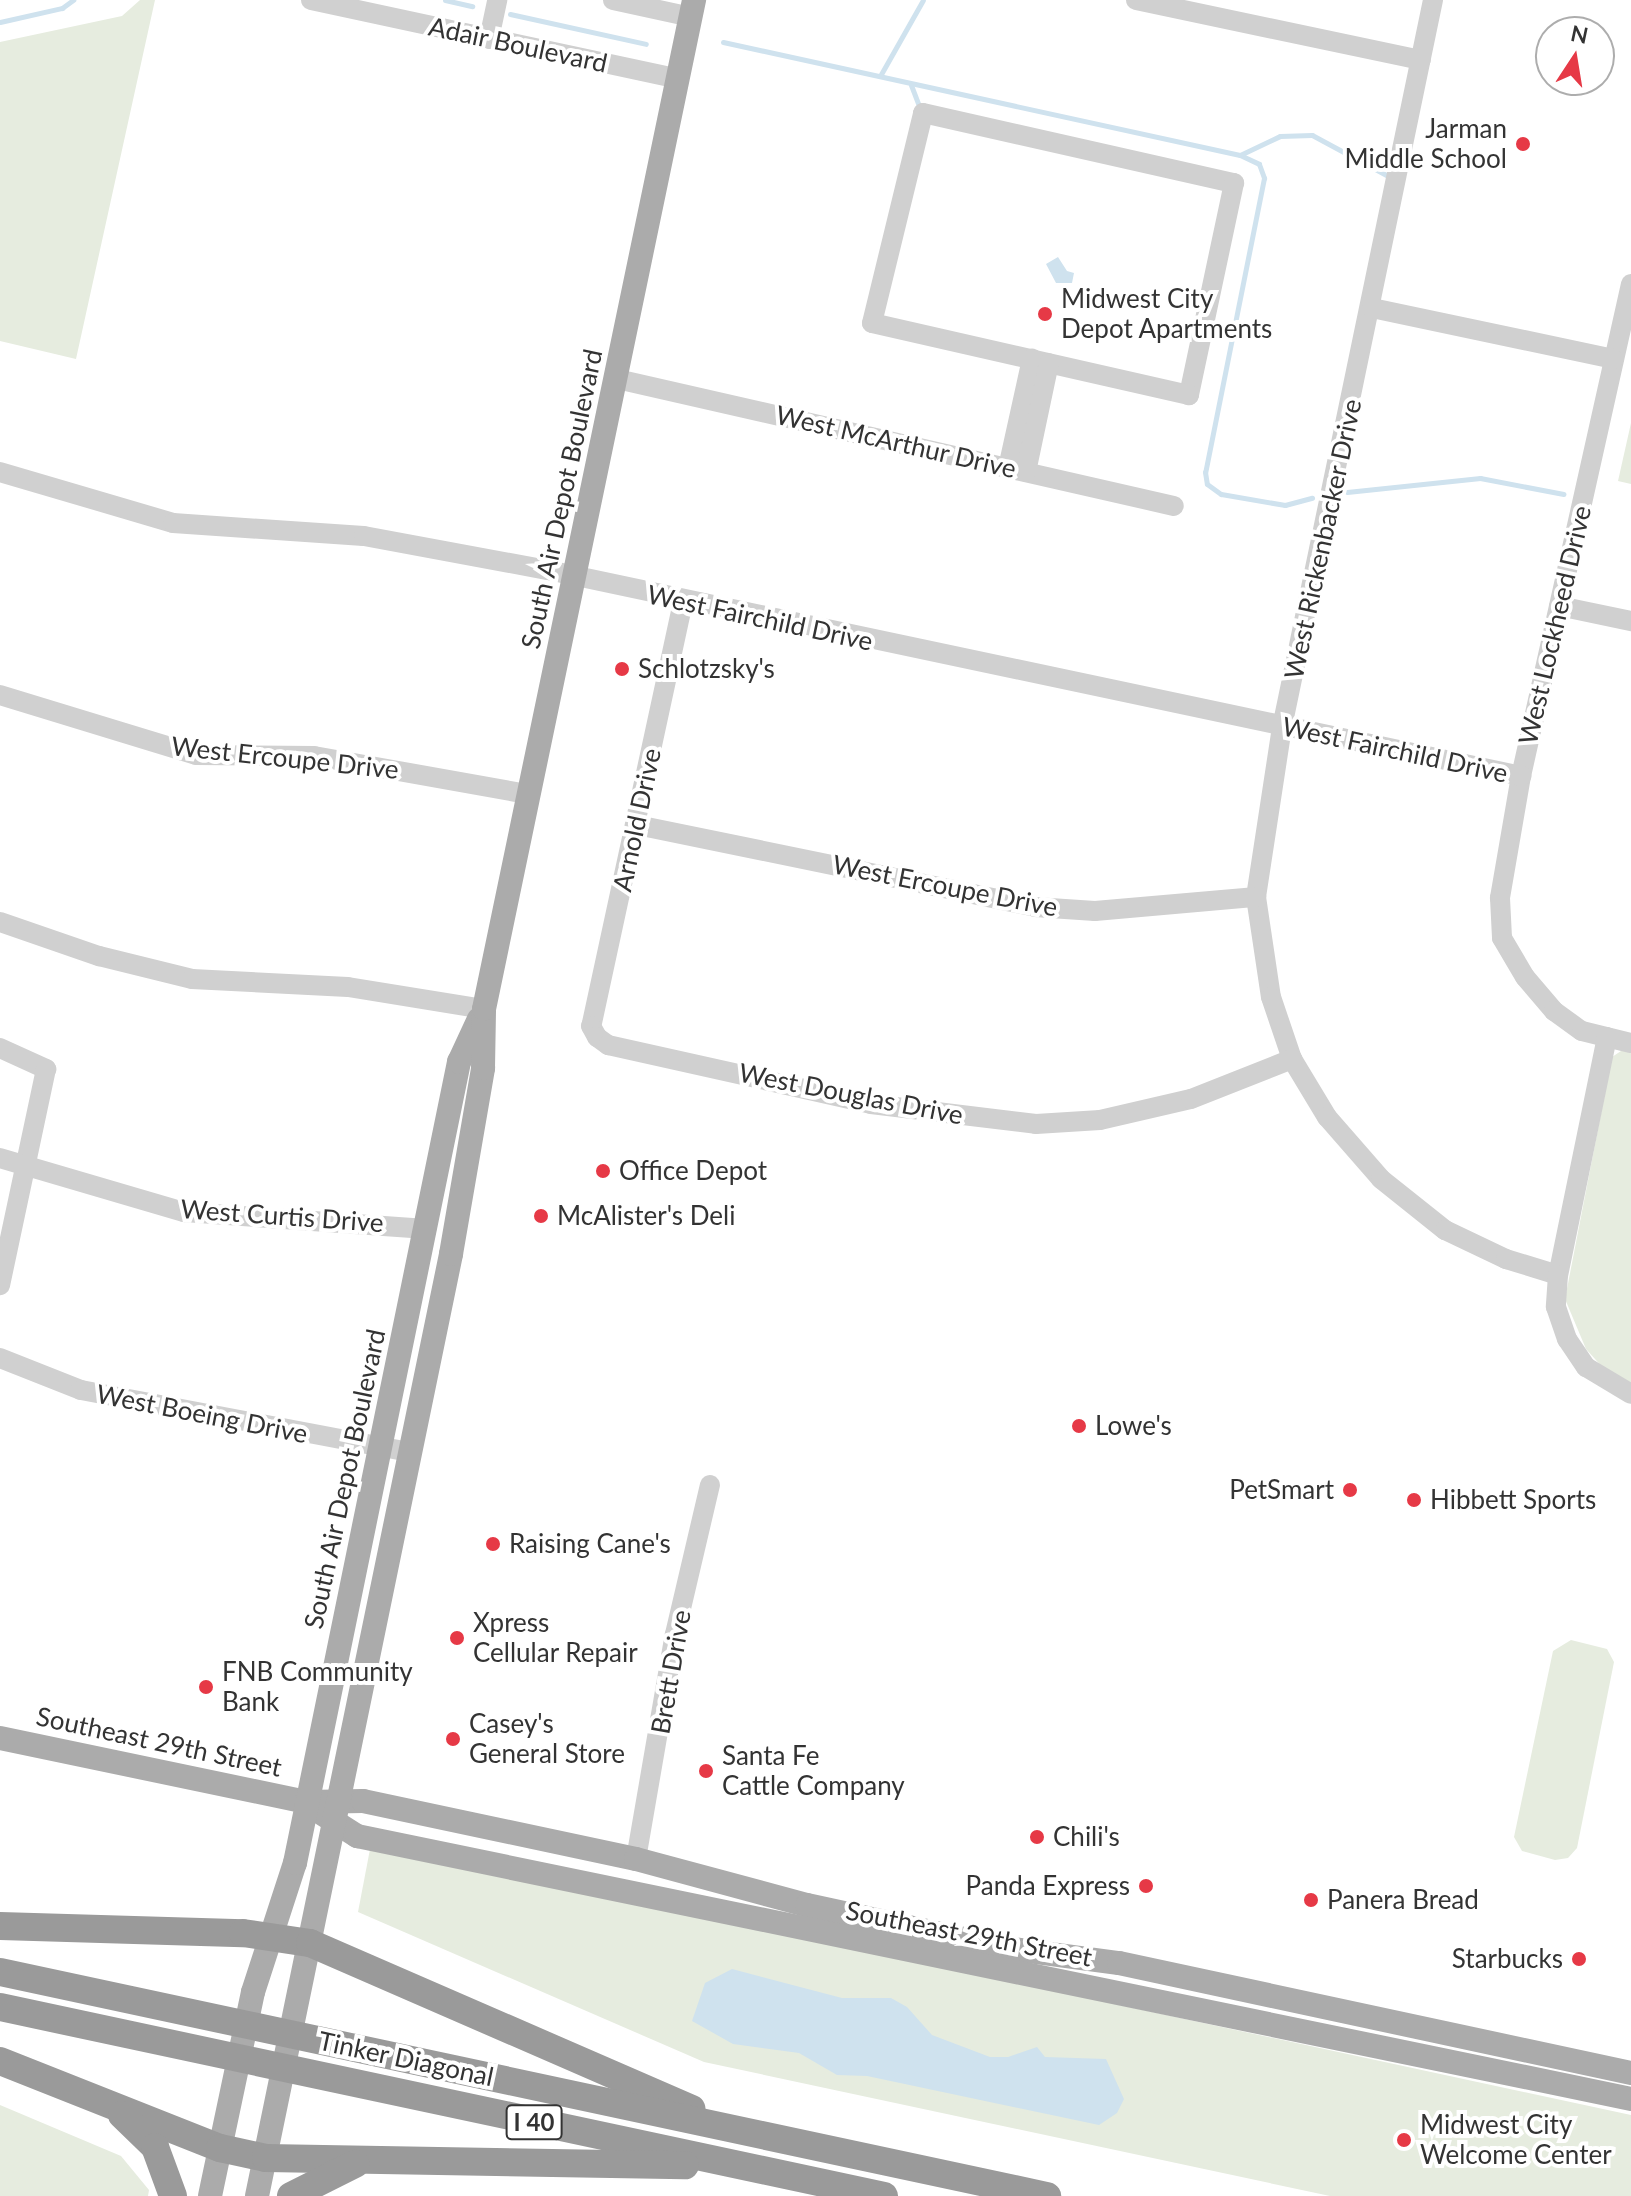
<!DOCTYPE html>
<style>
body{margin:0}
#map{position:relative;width:1631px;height:2196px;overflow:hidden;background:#fff;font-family:Lato,sans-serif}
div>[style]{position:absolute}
.green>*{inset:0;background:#e6ecdf}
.water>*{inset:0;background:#cfe2ee}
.stream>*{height:5px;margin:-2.5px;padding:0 2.5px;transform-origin:2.5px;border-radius:2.5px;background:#cfe2ee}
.minor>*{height:20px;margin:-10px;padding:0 10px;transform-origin:10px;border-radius:10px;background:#d0d0d0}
.major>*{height:24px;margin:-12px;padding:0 12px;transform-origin:12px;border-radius:12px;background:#ababab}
.highway>*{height:28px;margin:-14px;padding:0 14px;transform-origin:14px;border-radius:14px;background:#9a9a9a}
.dots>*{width:22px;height:22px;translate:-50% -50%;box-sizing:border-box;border:4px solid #fff;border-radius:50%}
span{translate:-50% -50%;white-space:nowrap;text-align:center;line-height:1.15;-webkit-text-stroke:8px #fff;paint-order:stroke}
.shield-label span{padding:2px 6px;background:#fff;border:2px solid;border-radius:6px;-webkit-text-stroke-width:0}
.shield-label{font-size:24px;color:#333;font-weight:700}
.street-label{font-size:26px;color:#333}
.poi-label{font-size:26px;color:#333}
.right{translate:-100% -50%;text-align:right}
.left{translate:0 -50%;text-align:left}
.north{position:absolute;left:1535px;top:16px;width:80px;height:80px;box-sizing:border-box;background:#fff;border:2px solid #adadad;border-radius:50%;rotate:12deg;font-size:22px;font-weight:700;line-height:32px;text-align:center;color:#333}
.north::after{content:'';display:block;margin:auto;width:28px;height:36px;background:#e63946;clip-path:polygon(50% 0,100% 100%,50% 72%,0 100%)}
</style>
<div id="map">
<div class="green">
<div style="clip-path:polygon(140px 0,155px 0,76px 359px,0 341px,0 42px,122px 16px)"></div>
<div style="clip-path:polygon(1631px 423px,1631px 484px,1618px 481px)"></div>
<div style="clip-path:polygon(1624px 1049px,1631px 1051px,1631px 1384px,1604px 1369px,1586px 1349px,1565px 1299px,1612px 1057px)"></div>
<div style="clip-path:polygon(1571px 1640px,1607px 1649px,1614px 1662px,1577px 1848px,1568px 1858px,1555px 1860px,1522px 1851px,1514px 1837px,1553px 1651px)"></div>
<div style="clip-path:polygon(371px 1844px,1631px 2115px,1631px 2196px,1330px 2196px,704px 2062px,358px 1912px)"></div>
<div style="clip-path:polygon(0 2105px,121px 2156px,149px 2190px,148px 2196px,0 2196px)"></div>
</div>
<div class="water">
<div style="clip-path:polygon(1058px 257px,1067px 271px,1074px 273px,1072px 283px,1056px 283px,1046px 264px)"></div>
<div style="clip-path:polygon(732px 1969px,842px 1998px,891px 1998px,907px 2007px,932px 2035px,990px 2057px,1008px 2057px,1037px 2047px,1045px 2057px,1106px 2059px,1124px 2099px,1117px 2113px,1099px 2125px,867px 2076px,837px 2075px,799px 2053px,733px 2044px,692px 2021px,705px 1983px)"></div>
</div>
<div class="stream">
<div style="left:445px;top:0;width:28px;rotate:13deg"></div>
<div style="left:510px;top:14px;width:139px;rotate:12.4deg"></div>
<div style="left:0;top:22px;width:64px;rotate:-12.7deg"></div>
<div style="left:62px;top:8px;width:14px;rotate:-36deg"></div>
<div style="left:723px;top:42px;width:529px;rotate:12.33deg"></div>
<div style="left:1240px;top:155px;width:21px;rotate:25deg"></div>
<div style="left:1259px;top:164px;width:15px;rotate:70deg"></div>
<div style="left:1264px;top:178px;width:300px;rotate:101.3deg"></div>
<div style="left:1205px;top:472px;width:12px;rotate:81deg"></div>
<div style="left:1207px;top:484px;width:17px;rotate:36deg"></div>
<div style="left:1221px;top:494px;width:65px;rotate:9.8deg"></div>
<div style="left:1285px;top:505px;width:28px;rotate:-15deg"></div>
<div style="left:880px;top:76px;width:87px;rotate:-60.5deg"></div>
<div style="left:911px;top:85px;width:26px;rotate:69deg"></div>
<div style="left:1240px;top:155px;width:44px;rotate:-25.4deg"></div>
<div style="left:1280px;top:136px;width:32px;rotate:-2deg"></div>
<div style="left:1312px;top:135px;width:89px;rotate:28.3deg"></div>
<div style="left:1347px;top:492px;width:134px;rotate:-6deg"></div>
<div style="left:1480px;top:478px;width:85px;rotate:10.9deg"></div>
</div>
<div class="minor">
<div style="left:311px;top:0;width:375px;rotate:12.1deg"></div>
<div style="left:613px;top:0;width:80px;rotate:12.3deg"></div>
<div style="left:1136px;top:0;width:291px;rotate:11.9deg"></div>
<div style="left:1433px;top:0;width:743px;rotate:101.73deg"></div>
<div style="left:1282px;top:727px;width:172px;rotate:98.7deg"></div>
<div style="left:1256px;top:897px;width:101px;rotate:81.5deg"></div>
<div style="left:1271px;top:997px;width:65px;rotate:71.3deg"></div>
<div style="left:1292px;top:1059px;width:68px;rotate:58.9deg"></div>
<div style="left:1327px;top:1117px;width:82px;rotate:48.9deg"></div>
<div style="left:1381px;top:1179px;width:82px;rotate:38.6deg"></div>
<div style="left:1445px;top:1230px;width:68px;rotate:25.4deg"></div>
<div style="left:1506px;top:1259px;width:54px;rotate:17.1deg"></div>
<div style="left:489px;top:39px;width:40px;rotate:-78deg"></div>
<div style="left:923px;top:113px;width:319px;rotate:12.7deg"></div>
<div style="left:1234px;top:183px;width:217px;rotate:102deg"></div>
<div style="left:1189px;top:395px;width:325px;rotate:-167.2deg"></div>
<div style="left:872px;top:323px;width:216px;rotate:-76.3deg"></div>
<div style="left:1631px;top:284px;width:504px;rotate:102.6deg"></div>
<div style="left:1521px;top:776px;width:124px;rotate:99.8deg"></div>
<div style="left:1500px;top:898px;width:40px;rotate:87.1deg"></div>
<div style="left:1502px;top:938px;width:45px;rotate:59.5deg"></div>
<div style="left:1525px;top:977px;width:45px;rotate:49.5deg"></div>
<div style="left:1554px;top:1011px;width:34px;rotate:36deg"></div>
<div style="left:1582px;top:1031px;width:50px;rotate:13.8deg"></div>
<div style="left:1372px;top:308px;width:247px;rotate:11.9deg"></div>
<div style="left:617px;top:379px;width:571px;rotate:12.84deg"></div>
<div style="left:1008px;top:468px;width:112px;rotate:-77.6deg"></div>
<div style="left:0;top:472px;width:180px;rotate:16.4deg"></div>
<div style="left:173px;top:523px;width:191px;rotate:3.9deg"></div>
<div style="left:364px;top:536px;width:187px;rotate:10.5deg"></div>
<div style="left:548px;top:570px;width:995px;rotate:11.95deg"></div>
<div style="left:1026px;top:472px;width:111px;rotate:-78.1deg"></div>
<div style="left:683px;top:602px;width:434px;rotate:102.2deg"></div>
<div style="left:591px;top:1026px;width:13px;rotate:61deg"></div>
<div style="left:597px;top:1037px;width:14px;rotate:36deg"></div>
<div style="left:608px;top:1045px;width:270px;rotate:12.6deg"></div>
<div style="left:871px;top:1104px;width:166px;rotate:6.9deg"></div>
<div style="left:1036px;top:1124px;width:64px;rotate:-3.6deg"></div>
<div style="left:1100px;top:1120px;width:93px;rotate:-13deg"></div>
<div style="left:1191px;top:1099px;width:109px;rotate:-21.6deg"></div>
<div style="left:1559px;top:606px;width:74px;rotate:11.8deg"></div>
<div style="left:0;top:695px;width:205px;rotate:17deg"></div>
<div style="left:196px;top:755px;width:118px;rotate:0.5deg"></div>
<div style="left:314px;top:756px;width:217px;rotate:10.1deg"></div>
<div style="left:637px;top:825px;width:406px;rotate:11.6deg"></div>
<div style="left:1035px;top:907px;width:60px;rotate:3.8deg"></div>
<div style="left:1095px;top:911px;width:162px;rotate:-5deg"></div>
<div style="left:0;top:922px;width:105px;rotate:19deg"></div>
<div style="left:99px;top:956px;width:96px;rotate:13.9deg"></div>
<div style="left:192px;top:979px;width:156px;rotate:2.9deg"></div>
<div style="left:348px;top:987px;width:138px;rotate:9.2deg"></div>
<div style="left:1607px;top:1037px;width:243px;rotate:101.6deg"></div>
<div style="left:1558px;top:1275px;width:32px;rotate:94deg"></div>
<div style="left:1556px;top:1307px;width:34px;rotate:71deg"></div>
<div style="left:1567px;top:1339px;width:34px;rotate:56deg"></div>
<div style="left:1586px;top:1367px;width:52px;rotate:31deg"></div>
<div style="left:0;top:1048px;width:51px;rotate:24.5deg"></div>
<div style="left:46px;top:1069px;width:221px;rotate:102deg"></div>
<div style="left:0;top:1158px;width:192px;rotate:16.4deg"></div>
<div style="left:184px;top:1212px;width:243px;rotate:4deg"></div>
<div style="left:0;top:1358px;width:87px;rotate:21.6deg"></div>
<div style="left:81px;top:1390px;width:334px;rotate:10.7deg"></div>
<div style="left:636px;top:1859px;width:228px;rotate:-80.2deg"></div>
<div style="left:675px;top:1634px;width:153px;rotate:-76.8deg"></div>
</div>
<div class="major">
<div style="left:0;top:1738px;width:313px;rotate:11.8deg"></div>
<div style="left:306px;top:1802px;width:57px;rotate:-1deg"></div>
<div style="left:363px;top:1801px;width:279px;rotate:12deg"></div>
<div style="left:636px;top:1859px;width:177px;rotate:15.1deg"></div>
<div style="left:807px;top:1905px;width:204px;rotate:12.2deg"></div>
<div style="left:1006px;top:1948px;width:114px;rotate:7.6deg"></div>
<div style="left:1119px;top:1963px;width:524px;rotate:12.13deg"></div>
<div style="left:321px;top:1813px;width:43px;rotate:32.6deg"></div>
<div style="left:357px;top:1836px;width:1301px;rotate:11.66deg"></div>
<div style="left:210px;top:2196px;width:208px;rotate:-78.1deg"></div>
<div style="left:253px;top:1992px;width:136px;rotate:-72deg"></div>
<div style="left:295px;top:1863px;width:818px;rotate:-78.43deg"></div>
<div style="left:459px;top:1062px;width:47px;rotate:-65.1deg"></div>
<div style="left:257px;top:2196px;width:962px;rotate:-78.36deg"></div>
<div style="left:451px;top:1254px;width:189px;rotate:-80.2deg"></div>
<div style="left:483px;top:1068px;width:59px;rotate:-89deg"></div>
<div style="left:484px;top:1009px;width:1031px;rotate:-78.24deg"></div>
</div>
<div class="highway">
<div style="left:0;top:1926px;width:243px;rotate:1.7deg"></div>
<div style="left:243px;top:1933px;width:68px;rotate:8.5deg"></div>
<div style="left:310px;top:1943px;width:416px;rotate:23.5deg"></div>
<div style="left:0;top:1972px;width:1071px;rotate:12.08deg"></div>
<div style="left:0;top:2007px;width:904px;rotate:12.07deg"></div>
<div style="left:0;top:2061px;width:237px;rotate:21.6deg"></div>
<div style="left:220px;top:2148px;width:47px;rotate:12.3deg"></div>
<div style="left:266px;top:2158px;width:419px;rotate:1deg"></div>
<div style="left:122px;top:2115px;width:46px;rotate:44.1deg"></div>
<div style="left:155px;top:2147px;width:52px;rotate:69.8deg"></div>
<div style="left:291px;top:2196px;width:72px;rotate:-26.6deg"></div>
</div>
<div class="dots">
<div style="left:1523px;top:144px;background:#e63946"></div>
<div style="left:1045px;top:314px;background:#e63946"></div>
<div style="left:622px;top:669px;background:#e63946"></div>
<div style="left:603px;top:1171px;background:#e63946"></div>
<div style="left:541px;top:1216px;background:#e63946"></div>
<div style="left:1079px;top:1426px;background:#e63946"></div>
<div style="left:1350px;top:1490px;background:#e63946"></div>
<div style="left:1414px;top:1500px;background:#e63946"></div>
<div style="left:493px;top:1544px;background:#e63946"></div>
<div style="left:457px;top:1638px;background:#e63946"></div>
<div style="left:206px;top:1687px;background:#e63946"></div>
<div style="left:453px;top:1739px;background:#e63946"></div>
<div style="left:706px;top:1771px;background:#e63946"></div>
<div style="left:1037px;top:1837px;background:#e63946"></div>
<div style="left:1146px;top:1886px;background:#e63946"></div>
<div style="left:1311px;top:1900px;background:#e63946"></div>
<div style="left:1579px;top:1959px;background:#e63946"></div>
<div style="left:1404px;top:2140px;background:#e63946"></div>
</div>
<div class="shield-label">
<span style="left:534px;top:2122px">I 40</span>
</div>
<div class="street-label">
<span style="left:518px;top:45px;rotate:12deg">Adair Boulevard</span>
<span style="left:896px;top:442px;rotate:13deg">West McArthur Drive</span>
<span style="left:562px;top:499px;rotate:-78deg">South Air Depot Boulevard</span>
<span style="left:1323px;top:539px;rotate:-78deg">West Rickenbacker Drive</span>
<span style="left:760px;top:618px;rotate:12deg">West Fairchild Drive</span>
<span style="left:1555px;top:625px;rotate:-77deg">West Lockheed Drive</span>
<span style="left:1395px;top:750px;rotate:12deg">West Fairchild Drive</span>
<span style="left:285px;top:758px;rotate:6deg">West Ercoupe Drive</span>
<span style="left:637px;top:820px;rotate:-78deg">Arnold Drive</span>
<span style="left:945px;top:886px;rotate:11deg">West Ercoupe Drive</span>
<span style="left:851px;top:1094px;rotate:11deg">West Douglas Drive</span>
<span style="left:282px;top:1216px;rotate:4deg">West Curtis Drive</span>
<span style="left:202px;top:1414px;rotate:11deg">West Boeing Drive</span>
<span style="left:345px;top:1479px;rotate:-78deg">South Air Depot Boulevard</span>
<span style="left:671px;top:1672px;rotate:-80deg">Brett Drive</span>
<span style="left:159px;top:1742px;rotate:12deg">Southeast 29th Street</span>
<span style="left:969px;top:1934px;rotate:11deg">Southeast 29th Street</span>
<span style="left:406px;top:2059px;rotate:12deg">Tinker Diagonal</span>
</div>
<div class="poi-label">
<span class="right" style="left:1507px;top:144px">Jarman<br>Middle School</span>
<span class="left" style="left:1061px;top:314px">Midwest City<br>Depot Apartments</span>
<span class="left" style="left:638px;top:669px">Schlotzsky's</span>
<span class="left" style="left:619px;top:1171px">Office Depot</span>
<span class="left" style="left:557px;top:1216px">McAlister's Deli</span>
<span class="left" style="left:1095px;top:1426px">Lowe's</span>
<span class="right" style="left:1334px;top:1490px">PetSmart</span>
<span class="left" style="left:1430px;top:1500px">Hibbett Sports</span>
<span class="left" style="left:509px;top:1544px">Raising Cane's</span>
<span class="left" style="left:473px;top:1638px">Xpress<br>Cellular Repair</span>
<span class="left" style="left:222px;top:1687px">FNB Community<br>Bank</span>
<span class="left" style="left:469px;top:1739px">Casey's<br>General Store</span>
<span class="left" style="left:722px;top:1771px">Santa Fe<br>Cattle Company</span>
<span class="left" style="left:1053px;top:1837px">Chili's</span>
<span class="right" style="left:1130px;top:1886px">Panda Express</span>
<span class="left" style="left:1327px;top:1900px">Panera Bread</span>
<span class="right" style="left:1563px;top:1959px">Starbucks</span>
<span class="left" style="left:1420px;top:2140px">Midwest City<br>Welcome Center</span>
</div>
<div class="north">N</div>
</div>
